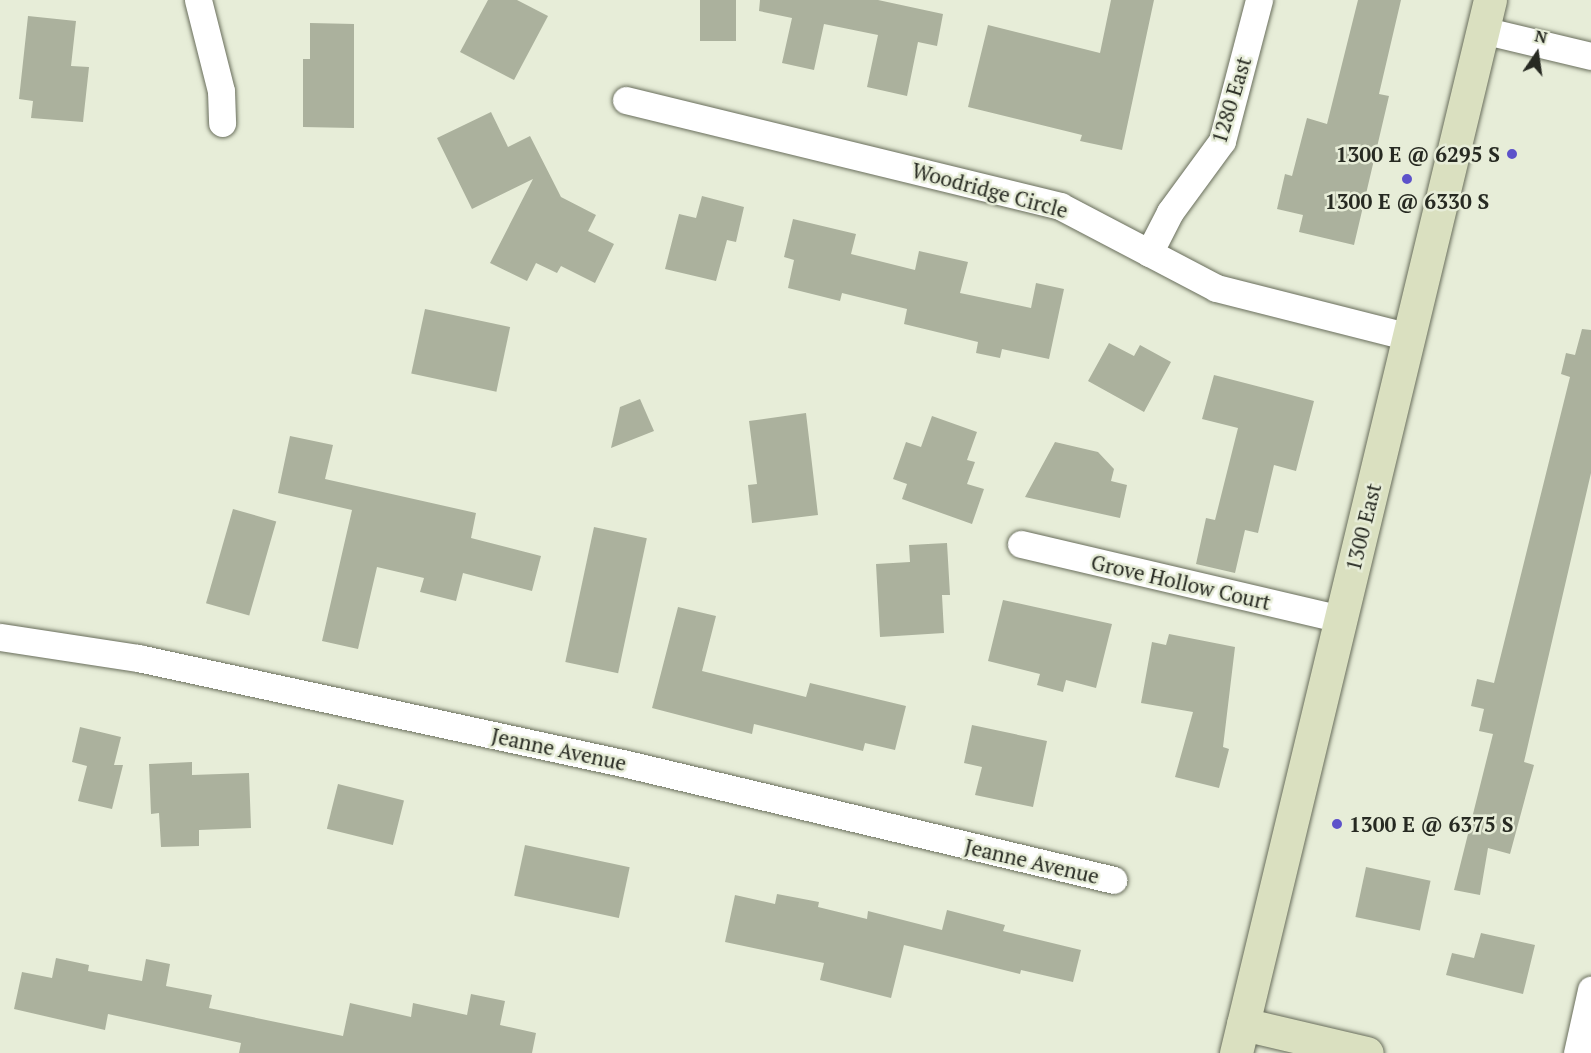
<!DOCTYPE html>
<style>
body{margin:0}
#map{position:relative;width:1591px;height:1053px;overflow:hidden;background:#e7edd8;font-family:"PT Serif",serif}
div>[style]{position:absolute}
.building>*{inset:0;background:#abb19d;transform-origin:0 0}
.roads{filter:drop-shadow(0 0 2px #696e5c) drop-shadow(0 0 2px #696e5c)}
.street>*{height:27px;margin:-13.5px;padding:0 13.5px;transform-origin:13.5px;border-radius:13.5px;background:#fff}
.secondary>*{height:33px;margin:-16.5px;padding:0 16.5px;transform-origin:16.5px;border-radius:16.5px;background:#dae0c0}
.dots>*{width:16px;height:16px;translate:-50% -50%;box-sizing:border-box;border:3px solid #e7edd8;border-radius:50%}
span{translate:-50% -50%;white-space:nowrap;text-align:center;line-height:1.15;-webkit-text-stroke:5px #e7edd8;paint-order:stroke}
.street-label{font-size:21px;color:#272a22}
.poi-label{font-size:21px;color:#272a22;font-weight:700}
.right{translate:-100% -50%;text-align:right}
.left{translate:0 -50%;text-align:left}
.north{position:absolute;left:1507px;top:24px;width:60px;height:60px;-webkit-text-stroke:4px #e7edd8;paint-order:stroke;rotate:13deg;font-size:16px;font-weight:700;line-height:24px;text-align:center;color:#272a22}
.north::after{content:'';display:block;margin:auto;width:21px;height:27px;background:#272a22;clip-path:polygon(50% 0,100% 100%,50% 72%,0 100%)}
</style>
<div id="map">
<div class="building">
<div style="clip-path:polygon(488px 0,517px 0,548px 16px,514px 80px,460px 52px)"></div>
<div style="left:700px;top:0;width:36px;height:41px"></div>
<div style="clip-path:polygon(760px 0,878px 0,943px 14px,937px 46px,918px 42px,907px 96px,867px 87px,878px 35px,824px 24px,814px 70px,782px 63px,792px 18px,759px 11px)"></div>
<div style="clip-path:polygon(1111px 0,1154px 0,1122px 150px,1080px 141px,1082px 135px,968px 107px,988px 25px,1100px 53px)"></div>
<div style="clip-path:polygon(1358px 0,1401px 0,1379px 94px,1389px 96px,1354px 245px,1299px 232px,1303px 215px,1277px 209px,1285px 174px,1292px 176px,1307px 118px,1327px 124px)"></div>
<div style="clip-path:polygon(28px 16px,76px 21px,71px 66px,89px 67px,83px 122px,31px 118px,33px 101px,19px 99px)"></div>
<div style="clip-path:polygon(310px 23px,354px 24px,354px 128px,303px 127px,303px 59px,310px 59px)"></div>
<div style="clip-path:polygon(491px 112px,508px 147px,530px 136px,561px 197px,596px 215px,588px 231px,614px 244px,595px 283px,561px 266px,557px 273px,536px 263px,527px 281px,490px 263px,533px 179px,472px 209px,437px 138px)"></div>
<div style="clip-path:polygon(702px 196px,744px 207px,736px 242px,727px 240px,716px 281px,665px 269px,679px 214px,696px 218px)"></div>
<div style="clip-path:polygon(793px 219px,856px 234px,851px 254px,915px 270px,919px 251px,968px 262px,960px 293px,1031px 308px,1036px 283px,1064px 289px,1049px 359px,1002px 349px,1000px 358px,976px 353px,978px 342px,904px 324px,907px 309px,842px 293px,840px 301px,788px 288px,794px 260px,784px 257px)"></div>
<div style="left:425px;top:309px;width:87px;height:66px;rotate:12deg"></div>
<div style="clip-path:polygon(1582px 329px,1591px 330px,1591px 473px,1524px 762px,1534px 765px,1510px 854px,1488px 848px,1480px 895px,1454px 890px,1493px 734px,1479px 731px,1484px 709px,1471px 706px,1477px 679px,1494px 683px,1570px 377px,1561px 374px,1566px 353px,1575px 355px)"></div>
<div style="clip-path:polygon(1109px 343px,1134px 356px,1140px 345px,1171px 362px,1144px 412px,1088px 381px)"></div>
<div style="clip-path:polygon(1214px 375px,1314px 401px,1296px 471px,1274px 465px,1258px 533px,1245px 530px,1235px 573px,1196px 564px,1206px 518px,1215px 520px,1238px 428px,1202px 419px)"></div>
<div style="clip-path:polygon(640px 399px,654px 431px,611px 448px,620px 407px)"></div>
<div style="clip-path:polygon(806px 413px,818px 515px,752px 523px,748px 485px,757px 484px,749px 421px)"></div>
<div style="clip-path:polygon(932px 416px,977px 432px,967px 460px,975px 462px,967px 484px,984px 489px,972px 524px,902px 499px,907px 484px,893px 479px,906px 442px,921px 447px)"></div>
<div style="clip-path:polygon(290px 436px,333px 445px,325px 479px,476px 513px,471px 538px,541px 556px,532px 591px,463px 573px,456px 601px,420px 592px,424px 578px,377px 567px,358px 649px,322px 641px,352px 510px,278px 493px)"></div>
<div style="clip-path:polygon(1055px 442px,1098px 452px,1114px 469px,1111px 481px,1127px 485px,1120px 518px,1025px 497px)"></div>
<div style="left:233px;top:509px;width:45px;height:98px;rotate:16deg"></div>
<div style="left:594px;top:527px;width:54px;height:138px;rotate:12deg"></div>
<div style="clip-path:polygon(947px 543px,950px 595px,942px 595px,944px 633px,880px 637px,876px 564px,910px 562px,909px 545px)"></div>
<div style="clip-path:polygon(1003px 600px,1112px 624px,1096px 688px,1066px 680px,1063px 692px,1037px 685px,1040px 674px,988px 661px)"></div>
<div style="clip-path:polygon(678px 607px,716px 616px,702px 671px,806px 697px,810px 683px,906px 706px,895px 750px,865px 743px,863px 751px,754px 724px,752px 734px,652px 708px)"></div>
<div style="clip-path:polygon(1169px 634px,1235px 647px,1223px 747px,1229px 749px,1219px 788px,1175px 777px,1193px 712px,1141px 703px,1152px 642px,1166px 645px)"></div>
<div style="clip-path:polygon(972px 725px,1047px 741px,1033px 807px,975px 795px,982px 767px,964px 763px)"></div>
<div style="clip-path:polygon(80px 727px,121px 737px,114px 765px,123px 765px,112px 809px,78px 801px,87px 766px,72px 762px)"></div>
<div style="clip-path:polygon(192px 762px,192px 775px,249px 773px,251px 828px,199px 830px,199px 846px,161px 847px,159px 813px,151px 814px,149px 764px)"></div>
<div style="left:338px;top:784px;width:68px;height:46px;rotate:14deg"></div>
<div style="left:525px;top:845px;width:107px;height:52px;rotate:12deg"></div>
<div style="left:1366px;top:867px;width:66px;height:51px;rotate:12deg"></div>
<div style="clip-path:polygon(777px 894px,819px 902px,818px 907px,867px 919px,868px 911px,942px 930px,947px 910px,1005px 925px,1003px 931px,1081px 950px,1073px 982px,1021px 970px,1020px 974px,904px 945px,891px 998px,820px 980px,824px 963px,725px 942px,735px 895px,775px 904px)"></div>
<div style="clip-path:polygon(1481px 933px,1535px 945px,1523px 994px,1446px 975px,1452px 953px,1474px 958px)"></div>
<div style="clip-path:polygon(56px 958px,89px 965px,88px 971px,142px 981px,146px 959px,170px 964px,166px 986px,212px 995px,209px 1008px,343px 1036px,350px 1003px,411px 1017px,413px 1003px,467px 1015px,471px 994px,505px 1001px,500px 1025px,536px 1033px,532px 1053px,239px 1053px,241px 1043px,108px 1014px,105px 1030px,14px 1009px,22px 972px,52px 978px)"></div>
</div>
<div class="roads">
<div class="street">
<div style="left:198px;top:0;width:94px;rotate:75.8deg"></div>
<div style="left:221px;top:91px;width:32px;rotate:88deg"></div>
<div style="left:1482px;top:30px;width:112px;rotate:13.4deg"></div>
<div style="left:626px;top:100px;width:447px;rotate:13.7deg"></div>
<div style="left:1060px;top:206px;width:176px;rotate:27.7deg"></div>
<div style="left:1216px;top:288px;width:199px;rotate:14.2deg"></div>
<div style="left:1149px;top:253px;width:46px;rotate:-62.9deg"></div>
<div style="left:1170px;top:212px;width:88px;rotate:-53.8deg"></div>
<div style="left:1222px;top:141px;width:146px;rotate:-75.3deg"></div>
<div style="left:1021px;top:544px;width:329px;rotate:13.2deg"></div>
<div style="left:0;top:637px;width:140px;rotate:8.7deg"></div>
<div style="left:138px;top:658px;width:500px;rotate:12.23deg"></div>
<div style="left:627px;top:764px;width:500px;rotate:13.4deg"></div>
<div style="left:1577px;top:1053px;width:65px;rotate:-77.5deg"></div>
</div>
<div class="secondary">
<div style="left:1243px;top:1024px;width:127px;rotate:13.2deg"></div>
<div style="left:1236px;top:1053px;width:1083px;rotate:-76.44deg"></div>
</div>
</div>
<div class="dots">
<div style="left:1512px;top:154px;background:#5d52ca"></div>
<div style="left:1407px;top:179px;background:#5d52ca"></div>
<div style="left:1337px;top:824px;background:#5d52ca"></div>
</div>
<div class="street-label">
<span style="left:1231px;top:100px;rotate:-73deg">1280 East</span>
<span style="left:990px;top:190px;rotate:15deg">Woodridge Circle</span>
<span style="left:1363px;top:527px;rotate:-76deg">1300 East</span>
<span style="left:1181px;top:582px;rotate:13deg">Grove Hollow Court</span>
<span style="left:559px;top:749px;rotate:12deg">Jeanne Avenue</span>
<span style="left:1032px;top:861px;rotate:13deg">Jeanne Avenue</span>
</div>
<div class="poi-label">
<span class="right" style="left:1500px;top:154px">1300 E @ 6295 S</span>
<span style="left:1407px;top:201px">1300 E @ 6330 S</span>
<span class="left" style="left:1349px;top:824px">1300 E @ 6375 S</span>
</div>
<div class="north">N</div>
</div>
